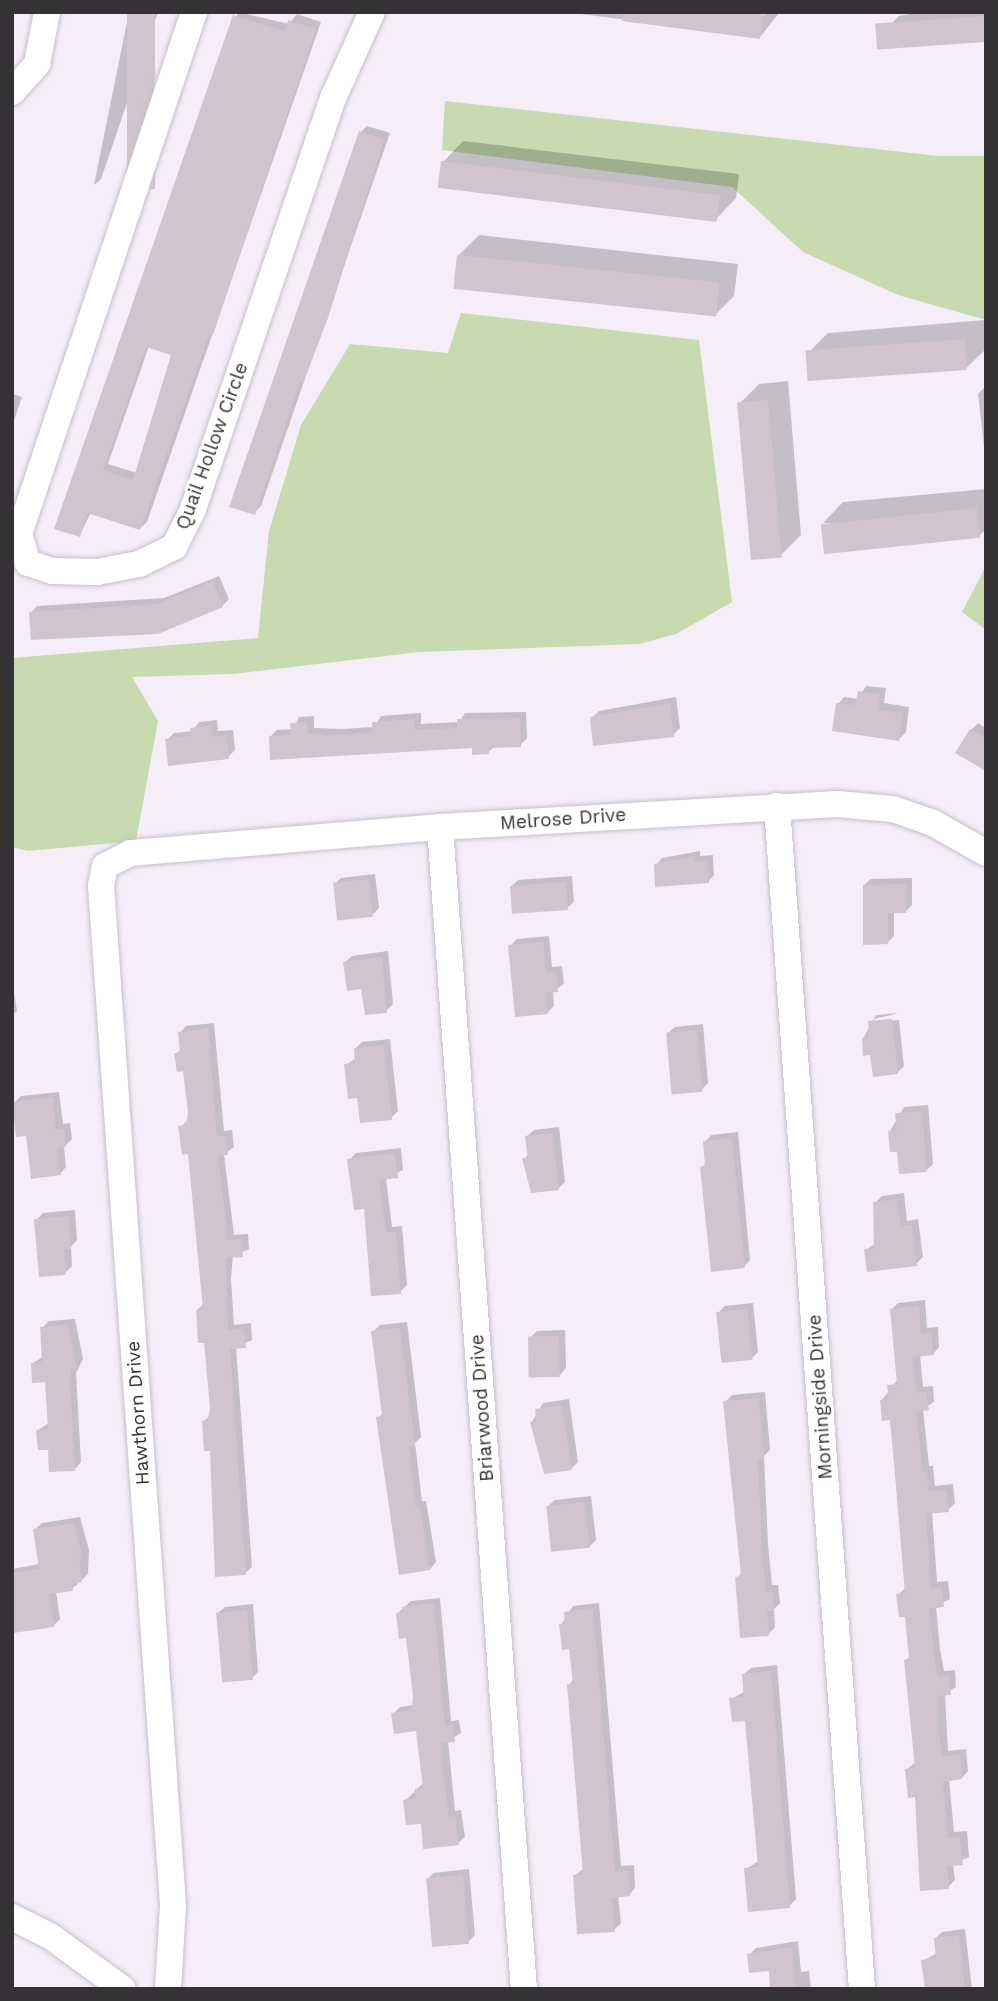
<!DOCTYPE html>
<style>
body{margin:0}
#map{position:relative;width:998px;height:2001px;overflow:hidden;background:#f5eef9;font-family:"Work Sans",sans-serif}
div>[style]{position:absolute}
.green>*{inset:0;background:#c7dab0}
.shadow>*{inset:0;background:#0003}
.building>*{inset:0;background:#d0c5cc;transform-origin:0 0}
.roads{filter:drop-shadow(0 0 2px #c5bfca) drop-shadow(0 0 2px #c5bfca)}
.minor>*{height:26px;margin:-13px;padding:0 13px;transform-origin:13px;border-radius:13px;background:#fff}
span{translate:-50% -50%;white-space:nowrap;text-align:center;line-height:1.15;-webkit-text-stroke:6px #fefefe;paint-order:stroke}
.street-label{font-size:19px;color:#353236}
.frame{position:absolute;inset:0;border:14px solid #353236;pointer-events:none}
</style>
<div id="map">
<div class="green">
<div style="clip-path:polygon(445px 101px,939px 156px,986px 156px,986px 320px,898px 295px,803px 252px,732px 187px,442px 150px)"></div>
<div style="clip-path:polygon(461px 313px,699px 340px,732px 602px,676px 634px,639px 644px,419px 652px,233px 674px,132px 677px,158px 721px,136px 841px,28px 851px,12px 847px,12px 658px,258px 638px,269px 531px,301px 425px,350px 344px,448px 353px)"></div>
<div style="clip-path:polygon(986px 566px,986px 630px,962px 612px)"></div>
</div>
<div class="shadow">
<div style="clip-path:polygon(129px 12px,158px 12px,101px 179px,94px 185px)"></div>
<div style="clip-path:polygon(evenodd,238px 12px,289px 24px,297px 14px,321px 22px,147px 522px,140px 528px,91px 512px,80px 535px,238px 12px,149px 346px,173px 354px,137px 473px,108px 464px,149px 346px)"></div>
<div style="clip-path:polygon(565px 12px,762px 12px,762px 18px,766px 12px,780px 12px,760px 37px)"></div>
<div style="clip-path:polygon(919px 12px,986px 12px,986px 39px,879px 36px,899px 16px)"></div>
<div style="clip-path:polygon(367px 126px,390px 133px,261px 506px,254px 513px,361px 132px)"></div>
<div style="clip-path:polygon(463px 141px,739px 174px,736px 198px,716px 219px,443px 162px)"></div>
<div style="clip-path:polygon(479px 235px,738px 264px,734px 296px,714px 316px,459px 255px)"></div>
<div style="clip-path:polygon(984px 320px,986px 349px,966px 368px,808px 353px,828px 333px)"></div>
<div style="clip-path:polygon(788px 381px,801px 535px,781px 555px,739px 404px,759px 384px)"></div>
<div style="clip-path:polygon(986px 386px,986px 464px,978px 394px)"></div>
<div style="clip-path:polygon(12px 394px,22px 397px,12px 426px)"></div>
<div style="clip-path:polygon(986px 489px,986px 529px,979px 536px,823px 523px,843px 502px)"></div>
<div style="clip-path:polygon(219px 576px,229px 599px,222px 606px,31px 613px,37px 606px,164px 598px)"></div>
<div style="clip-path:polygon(866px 686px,886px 688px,884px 703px,909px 707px,906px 732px,899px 739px,838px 704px,844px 697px,858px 699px)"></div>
<div style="clip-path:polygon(676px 697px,680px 728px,673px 735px,592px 718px,599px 711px)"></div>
<div style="clip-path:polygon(526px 712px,527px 738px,520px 745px,495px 746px,488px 752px,474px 746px,272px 759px,271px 736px,277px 730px,293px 729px,299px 717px,314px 716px,314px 728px,342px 729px,374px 727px,381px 716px,421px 713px,421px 724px,459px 722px,465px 713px)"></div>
<div style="clip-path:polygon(217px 720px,218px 731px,233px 730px,235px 750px,228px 757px,167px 740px,174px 733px,193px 731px,199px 722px)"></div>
<div style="clip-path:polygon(978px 723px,986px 728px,986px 769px,971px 730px)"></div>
<div style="clip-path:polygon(700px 851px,700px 856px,713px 855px,714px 875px,708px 882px,656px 865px,662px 858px)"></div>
<div style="clip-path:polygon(375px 874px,379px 908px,372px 915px,334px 884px,341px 878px)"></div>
<div style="clip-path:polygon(572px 876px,574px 902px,567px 908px,512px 886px,518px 880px)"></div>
<div style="clip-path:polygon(912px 878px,912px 905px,906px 911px,894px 911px,894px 936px,887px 943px,864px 885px,871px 879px)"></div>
<div style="clip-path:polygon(549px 936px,552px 967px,562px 966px,564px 984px,553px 991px,554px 1006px,547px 1013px,510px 946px,517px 939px)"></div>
<div style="clip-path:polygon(388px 951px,393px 1004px,386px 1011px,345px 962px,352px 956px)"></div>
<div style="clip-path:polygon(12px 980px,17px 1011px,12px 1015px)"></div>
<div style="clip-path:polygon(899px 1013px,874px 1019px,874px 1022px,899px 1020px,904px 1066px,897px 1073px,872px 1053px,863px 1039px,876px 1015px)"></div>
<div style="clip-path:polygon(214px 1023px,224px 1131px,232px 1130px,234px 1147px,224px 1154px,234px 1235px,248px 1234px,249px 1249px,233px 1256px,231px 1278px,234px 1325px,251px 1323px,252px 1340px,236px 1347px,252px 1567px,245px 1573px,204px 1421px,211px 1415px,206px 1341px,197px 1310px,204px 1304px,190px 1152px,180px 1127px,189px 1120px,184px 1070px,176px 1054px,182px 1049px,180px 1033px,186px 1026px)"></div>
<div style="clip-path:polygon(703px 1024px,708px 1083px,701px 1090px,668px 1033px,675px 1027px)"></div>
<div style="clip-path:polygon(390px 1039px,398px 1111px,391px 1118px,359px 1096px,346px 1065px,356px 1058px,355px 1049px,362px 1042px)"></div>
<div style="clip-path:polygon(59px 1092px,63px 1124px,70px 1123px,72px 1139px,64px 1147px,66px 1167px,60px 1174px,28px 1134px,14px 1103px,21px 1096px)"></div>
<div style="clip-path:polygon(928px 1105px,933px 1164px,927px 1170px,890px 1131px,904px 1107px)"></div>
<div style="clip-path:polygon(559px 1127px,565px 1182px,558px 1189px,524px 1159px,529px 1154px,527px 1136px,534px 1130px)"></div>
<div style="clip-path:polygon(738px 1132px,750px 1260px,744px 1267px,702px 1167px,707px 1162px,705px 1142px,711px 1135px)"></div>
<div style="clip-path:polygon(401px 1148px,403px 1170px,386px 1178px,392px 1227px,402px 1226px,407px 1285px,400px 1292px,349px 1160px,356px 1153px)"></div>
<div style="clip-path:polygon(904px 1193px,907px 1221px,918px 1219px,923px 1257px,916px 1264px,866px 1250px,876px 1243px,875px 1203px,882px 1196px)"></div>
<div style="clip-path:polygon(75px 1210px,77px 1240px,71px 1247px,72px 1266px,65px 1273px,36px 1220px,43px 1213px)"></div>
<div style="clip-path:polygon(925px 1300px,927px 1328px,938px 1327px,939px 1347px,933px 1354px,920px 1355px,923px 1387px,933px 1386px,934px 1402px,923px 1409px,929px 1466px,933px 1466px,935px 1486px,953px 1484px,955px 1503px,948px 1510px,932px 1511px,937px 1582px,948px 1581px,950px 1599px,936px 1606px,940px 1650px,944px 1671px,955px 1670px,956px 1687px,945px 1694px,948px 1751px,966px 1749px,968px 1771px,962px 1778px,949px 1779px,954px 1832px,967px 1831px,969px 1857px,953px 1864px,955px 1880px,948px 1887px,907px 1769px,916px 1762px,906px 1660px,911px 1656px,907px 1615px,898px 1595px,905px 1588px,891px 1418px,882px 1400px,898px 1379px,892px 1309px,898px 1303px)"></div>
<div style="clip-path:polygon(753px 1303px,758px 1352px,751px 1359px,718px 1313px,725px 1306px)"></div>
<div style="clip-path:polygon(75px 1319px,83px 1359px,76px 1373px,81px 1462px,75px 1469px,50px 1448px,38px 1430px,49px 1423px,46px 1380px,33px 1363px,44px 1356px,42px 1328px,49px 1321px)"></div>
<div style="clip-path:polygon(407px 1322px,421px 1437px,415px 1443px,422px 1501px,426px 1501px,436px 1562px,430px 1569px,378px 1418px,384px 1412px,373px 1332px,380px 1325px)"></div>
<div style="clip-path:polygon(565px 1330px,566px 1368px,560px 1375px,530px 1338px,537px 1331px)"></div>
<div style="clip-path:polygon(765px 1392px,770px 1450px,764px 1456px,768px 1544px,772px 1585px,778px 1585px,780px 1603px,774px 1609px,775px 1627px,769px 1634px,737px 1578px,742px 1572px,725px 1402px,732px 1395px)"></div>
<div style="clip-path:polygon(569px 1399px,578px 1462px,571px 1469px,532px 1422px,543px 1403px)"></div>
<div style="clip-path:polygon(591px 1496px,596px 1540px,589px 1547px,548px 1506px,555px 1500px)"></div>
<div style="clip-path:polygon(80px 1517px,89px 1550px,88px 1574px,72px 1589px,56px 1592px,60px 1619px,53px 1626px,15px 1631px,12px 1569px,40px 1564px,35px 1529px,42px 1523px)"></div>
<div style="clip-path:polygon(440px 1598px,451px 1721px,459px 1720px,461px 1733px,448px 1741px,455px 1811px,461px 1810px,465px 1837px,458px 1843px,422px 1822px,405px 1801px,424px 1782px,418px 1730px,393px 1714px,400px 1707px,414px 1705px,414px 1695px,407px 1636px,397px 1614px,411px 1601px)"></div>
<div style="clip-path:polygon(599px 1603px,621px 1866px,634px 1865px,635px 1888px,629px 1895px,618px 1895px,621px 1923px,614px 1930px,575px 1875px,585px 1868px,569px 1685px,574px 1679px,571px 1647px,561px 1625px,573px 1606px)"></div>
<div style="clip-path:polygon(253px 1604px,258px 1672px,252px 1678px,218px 1613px,225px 1607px)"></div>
<div style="clip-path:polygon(777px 1665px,796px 1899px,789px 1906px,746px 1869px,759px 1861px,747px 1719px,731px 1699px,746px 1691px,744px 1674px,751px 1668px)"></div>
<div style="clip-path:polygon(469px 1869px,475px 1935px,468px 1942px,427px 1879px,434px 1873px)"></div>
<div style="clip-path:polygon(965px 1929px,972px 1989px,926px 1989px,923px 1961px,937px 1953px,935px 1939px,942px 1932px)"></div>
<div style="clip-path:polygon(798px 1941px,801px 1972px,809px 1971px,811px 1989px,772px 1989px,770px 1969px,749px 1955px,756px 1948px)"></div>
</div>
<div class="building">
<div style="left:127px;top:12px;width:28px;height:177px"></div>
<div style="clip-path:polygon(623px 12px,764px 12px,760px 39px,622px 21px)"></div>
<div style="clip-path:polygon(evenodd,233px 15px,285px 31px,288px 20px,316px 29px,213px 335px,209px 334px,140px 530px,87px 513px,80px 537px,54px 529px,233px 15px,146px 347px,171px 355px,133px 480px,103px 470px,146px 347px)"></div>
<div style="left:984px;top:16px;width:26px;height:109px;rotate:86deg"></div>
<div style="clip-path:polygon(359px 131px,384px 139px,328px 318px,303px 383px,300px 381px,255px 515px,229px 507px)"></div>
<div style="left:441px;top:161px;width:281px;height:27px;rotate:7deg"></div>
<div style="left:457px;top:255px;width:264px;height:34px;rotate:6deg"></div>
<div style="left:965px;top:339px;width:31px;height:160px;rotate:86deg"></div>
<div style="left:768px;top:400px;width:158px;height:31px;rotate:85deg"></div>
<div style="left:977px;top:508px;width:30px;height:157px;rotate:84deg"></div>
<div style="clip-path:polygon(213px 581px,223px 607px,158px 634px,31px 640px,29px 612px,156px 604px)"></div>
<div style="clip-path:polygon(858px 691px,880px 694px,878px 710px,903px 713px,899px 741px,832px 731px,836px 703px,855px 705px)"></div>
<div style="clip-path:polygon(670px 703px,674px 737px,593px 746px,590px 717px)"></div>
<div style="clip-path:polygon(520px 718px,521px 747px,489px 748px,489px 754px,472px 755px,472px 748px,270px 760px,269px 736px,291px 734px,290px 723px,307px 722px,308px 734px,334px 735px,373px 732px,372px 722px,414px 719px,415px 730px,457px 728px,457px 719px)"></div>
<div style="clip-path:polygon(211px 725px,212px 737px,227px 736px,229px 759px,168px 766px,165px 739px,191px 736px,190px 728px)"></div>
<div style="clip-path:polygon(970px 729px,986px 738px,986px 771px,955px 753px)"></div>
<div style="clip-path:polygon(694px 856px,694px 862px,707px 861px,709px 883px,655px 887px,654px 864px)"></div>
<div style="left:369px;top:879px;width:38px;height:36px;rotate:84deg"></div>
<div style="left:566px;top:882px;width:28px;height:56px;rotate:86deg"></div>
<div style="clip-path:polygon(906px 884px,906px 913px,888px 913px,888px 944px,863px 945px,863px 885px)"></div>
<div style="clip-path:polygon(543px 942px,546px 973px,556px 972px,558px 992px,546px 993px,548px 1014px,515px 1017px,508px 945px)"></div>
<div style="clip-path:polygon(382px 957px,387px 1013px,365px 1015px,361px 989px,347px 991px,343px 962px)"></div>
<div style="clip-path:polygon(892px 1019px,898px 1074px,873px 1077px,870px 1055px,863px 1056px,862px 1038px,869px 1037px,868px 1021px)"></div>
<div style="clip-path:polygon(208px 1028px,217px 1136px,226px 1136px,228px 1155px,218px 1156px,228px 1240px,242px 1239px,243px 1257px,226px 1258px,228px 1330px,244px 1329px,246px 1348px,230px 1349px,246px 1575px,215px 1577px,210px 1451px,204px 1451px,202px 1421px,208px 1420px,210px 1408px,204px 1343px,198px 1343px,196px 1310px,203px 1309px,188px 1154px,182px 1155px,178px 1126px,186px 1125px,188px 1112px,183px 1071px,177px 1072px,174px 1053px,180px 1053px,178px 1032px)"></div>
<div style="left:697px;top:1030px;width:62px;height:31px;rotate:85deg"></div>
<div style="clip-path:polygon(384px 1045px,392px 1120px,360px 1123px,357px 1098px,348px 1099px,344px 1064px,355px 1063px,354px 1048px)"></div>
<div style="clip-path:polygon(53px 1097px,56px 1130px,64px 1129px,66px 1147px,57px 1148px,61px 1175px,31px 1179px,26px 1136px,16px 1137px,12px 1102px)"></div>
<div style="clip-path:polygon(922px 1111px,927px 1172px,899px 1174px,897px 1152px,890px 1152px,888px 1131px,897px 1130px,895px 1113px)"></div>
<div style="clip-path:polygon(553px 1133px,559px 1190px,531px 1193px,522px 1158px,528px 1158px,525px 1136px)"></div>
<div style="clip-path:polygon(732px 1138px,745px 1268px,711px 1272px,700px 1167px,705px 1166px,703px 1141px)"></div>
<div style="clip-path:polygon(395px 1153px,398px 1178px,379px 1180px,386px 1232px,396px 1232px,401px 1294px,371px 1296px,364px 1209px,354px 1210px,347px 1159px)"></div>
<div style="clip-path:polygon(897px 1199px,901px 1226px,912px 1225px,917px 1266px,867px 1272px,864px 1249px,874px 1248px,873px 1202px)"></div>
<div style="clip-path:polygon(69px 1216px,71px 1249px,64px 1249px,66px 1275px,39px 1277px,34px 1219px)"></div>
<div style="clip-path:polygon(919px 1306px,921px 1334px,931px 1332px,934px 1355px,913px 1357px,917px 1393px,926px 1392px,929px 1410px,916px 1412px,923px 1472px,927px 1472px,929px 1491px,946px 1490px,949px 1512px,926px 1514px,931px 1588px,942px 1587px,944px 1607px,929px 1609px,934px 1657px,938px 1677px,949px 1676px,951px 1695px,939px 1696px,938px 1726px,942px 1756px,960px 1755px,962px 1779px,943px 1782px,948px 1838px,960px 1837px,963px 1865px,947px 1866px,949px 1889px,920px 1891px,915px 1797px,908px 1798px,905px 1769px,915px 1768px,904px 1660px,909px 1659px,905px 1617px,899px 1617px,896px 1594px,905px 1593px,895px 1475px,890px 1420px,882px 1421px,880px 1400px,889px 1398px,887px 1385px,897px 1384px,890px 1309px)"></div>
<div style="left:747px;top:1309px;width:51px;height:31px;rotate:84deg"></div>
<div style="clip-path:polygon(68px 1325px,77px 1368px,71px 1368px,70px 1381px,75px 1471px,49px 1472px,48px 1450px,38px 1450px,36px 1430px,48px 1429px,45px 1382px,32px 1383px,31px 1363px,42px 1362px,40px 1327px)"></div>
<div style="clip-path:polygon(400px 1328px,415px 1446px,409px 1446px,416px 1507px,420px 1506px,430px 1570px,399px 1575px,376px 1417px,382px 1416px,371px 1331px)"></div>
<div style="left:559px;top:1336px;width:41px;height:31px;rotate:89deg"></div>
<div style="clip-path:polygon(759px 1398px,764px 1458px,758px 1459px,762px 1551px,766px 1591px,772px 1590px,774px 1611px,767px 1611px,769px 1636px,740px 1638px,735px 1577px,741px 1576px,723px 1401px)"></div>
<div style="clip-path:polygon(562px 1405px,572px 1470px,544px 1474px,530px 1422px,536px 1421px,535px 1409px)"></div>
<div style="left:585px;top:1502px;width:46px;height:39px;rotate:84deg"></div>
<div style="clip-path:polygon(74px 1523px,83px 1559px,79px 1559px,82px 1582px,72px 1584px,73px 1591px,49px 1594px,54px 1627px,13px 1633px,12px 1573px,39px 1569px,33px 1529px)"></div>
<div style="clip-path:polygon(434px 1603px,445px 1726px,453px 1725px,455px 1742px,442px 1743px,443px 1768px,449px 1817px,455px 1816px,459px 1845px,423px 1849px,421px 1824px,406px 1825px,403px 1800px,416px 1798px,415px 1789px,423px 1788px,416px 1731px,394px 1734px,391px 1713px,412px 1710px,413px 1695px,406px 1638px,399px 1639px,396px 1613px,403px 1612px,402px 1607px)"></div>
<div style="clip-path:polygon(593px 1608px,615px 1872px,628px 1870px,630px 1896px,612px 1898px,615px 1932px,577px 1934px,573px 1875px,583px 1874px,567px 1684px,573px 1684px,569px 1649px,562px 1650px,559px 1624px,565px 1624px,564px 1612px)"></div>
<div style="left:247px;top:1610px;width:70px;height:31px;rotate:85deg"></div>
<div style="clip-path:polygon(771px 1671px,790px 1908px,748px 1912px,744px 1868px,758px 1867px,745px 1721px,732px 1722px,729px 1698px,744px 1697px,742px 1674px)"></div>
<div style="left:463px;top:1875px;width:69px;height:37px;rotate:85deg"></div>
<div style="clip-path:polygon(959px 1935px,965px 1989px,925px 1989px,921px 1960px,936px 1958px,934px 1938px)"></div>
<div style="clip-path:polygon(792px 1947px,796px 1989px,770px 1989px,769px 1971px,749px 1973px,747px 1954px)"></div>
</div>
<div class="roads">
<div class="minor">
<div style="left:194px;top:12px;width:551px;rotate:108.53deg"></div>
<div style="left:19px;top:534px;width:30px;rotate:73deg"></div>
<div style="left:28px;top:563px;width:26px;rotate:18deg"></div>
<div style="left:53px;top:571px;width:44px;rotate:1.3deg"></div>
<div style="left:97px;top:572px;width:43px;rotate:-10.8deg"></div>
<div style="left:139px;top:564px;width:39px;rotate:-26deg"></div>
<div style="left:174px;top:547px;width:39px;rotate:-63deg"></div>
<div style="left:192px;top:512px;width:440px;rotate:-71.2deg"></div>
<div style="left:334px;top:96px;width:92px;rotate:-65.7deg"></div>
<div style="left:12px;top:92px;width:38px;rotate:-48deg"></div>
<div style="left:37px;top:64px;width:53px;rotate:-79.1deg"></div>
<div style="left:777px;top:806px;width:1186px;rotate:85.89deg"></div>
<div style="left:440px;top:827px;width:1165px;rotate:85.87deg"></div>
<div style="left:12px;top:1917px;width:42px;rotate:26.6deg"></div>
<div style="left:50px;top:1936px;width:90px;rotate:36deg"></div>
<div style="left:168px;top:1989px;width:84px;rotate:-86.6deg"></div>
<div style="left:173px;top:1905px;width:1022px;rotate:-94.04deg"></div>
<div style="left:101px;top:886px;width:20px;rotate:-79deg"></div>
<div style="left:105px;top:866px;width:28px;rotate:-27deg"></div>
<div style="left:130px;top:853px;width:311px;rotate:-4.8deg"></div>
<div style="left:440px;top:827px;width:398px;rotate:-3.3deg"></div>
<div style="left:837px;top:804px;width:56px;rotate:5.1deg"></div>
<div style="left:893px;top:809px;width:42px;rotate:19.3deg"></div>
<div style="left:933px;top:823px;width:61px;rotate:29.5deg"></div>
</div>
</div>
<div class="street-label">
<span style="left:212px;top:446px;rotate:-70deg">Quail Hollow Circle</span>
<span style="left:563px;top:819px;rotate:-4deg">Melrose Drive</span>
<span style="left:820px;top:1397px;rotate:-94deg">Morningside Drive</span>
<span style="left:482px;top:1408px;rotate:-94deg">Briarwood Drive</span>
<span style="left:138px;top:1413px;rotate:-94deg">Hawthorn Drive</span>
</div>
<div class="frame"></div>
</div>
